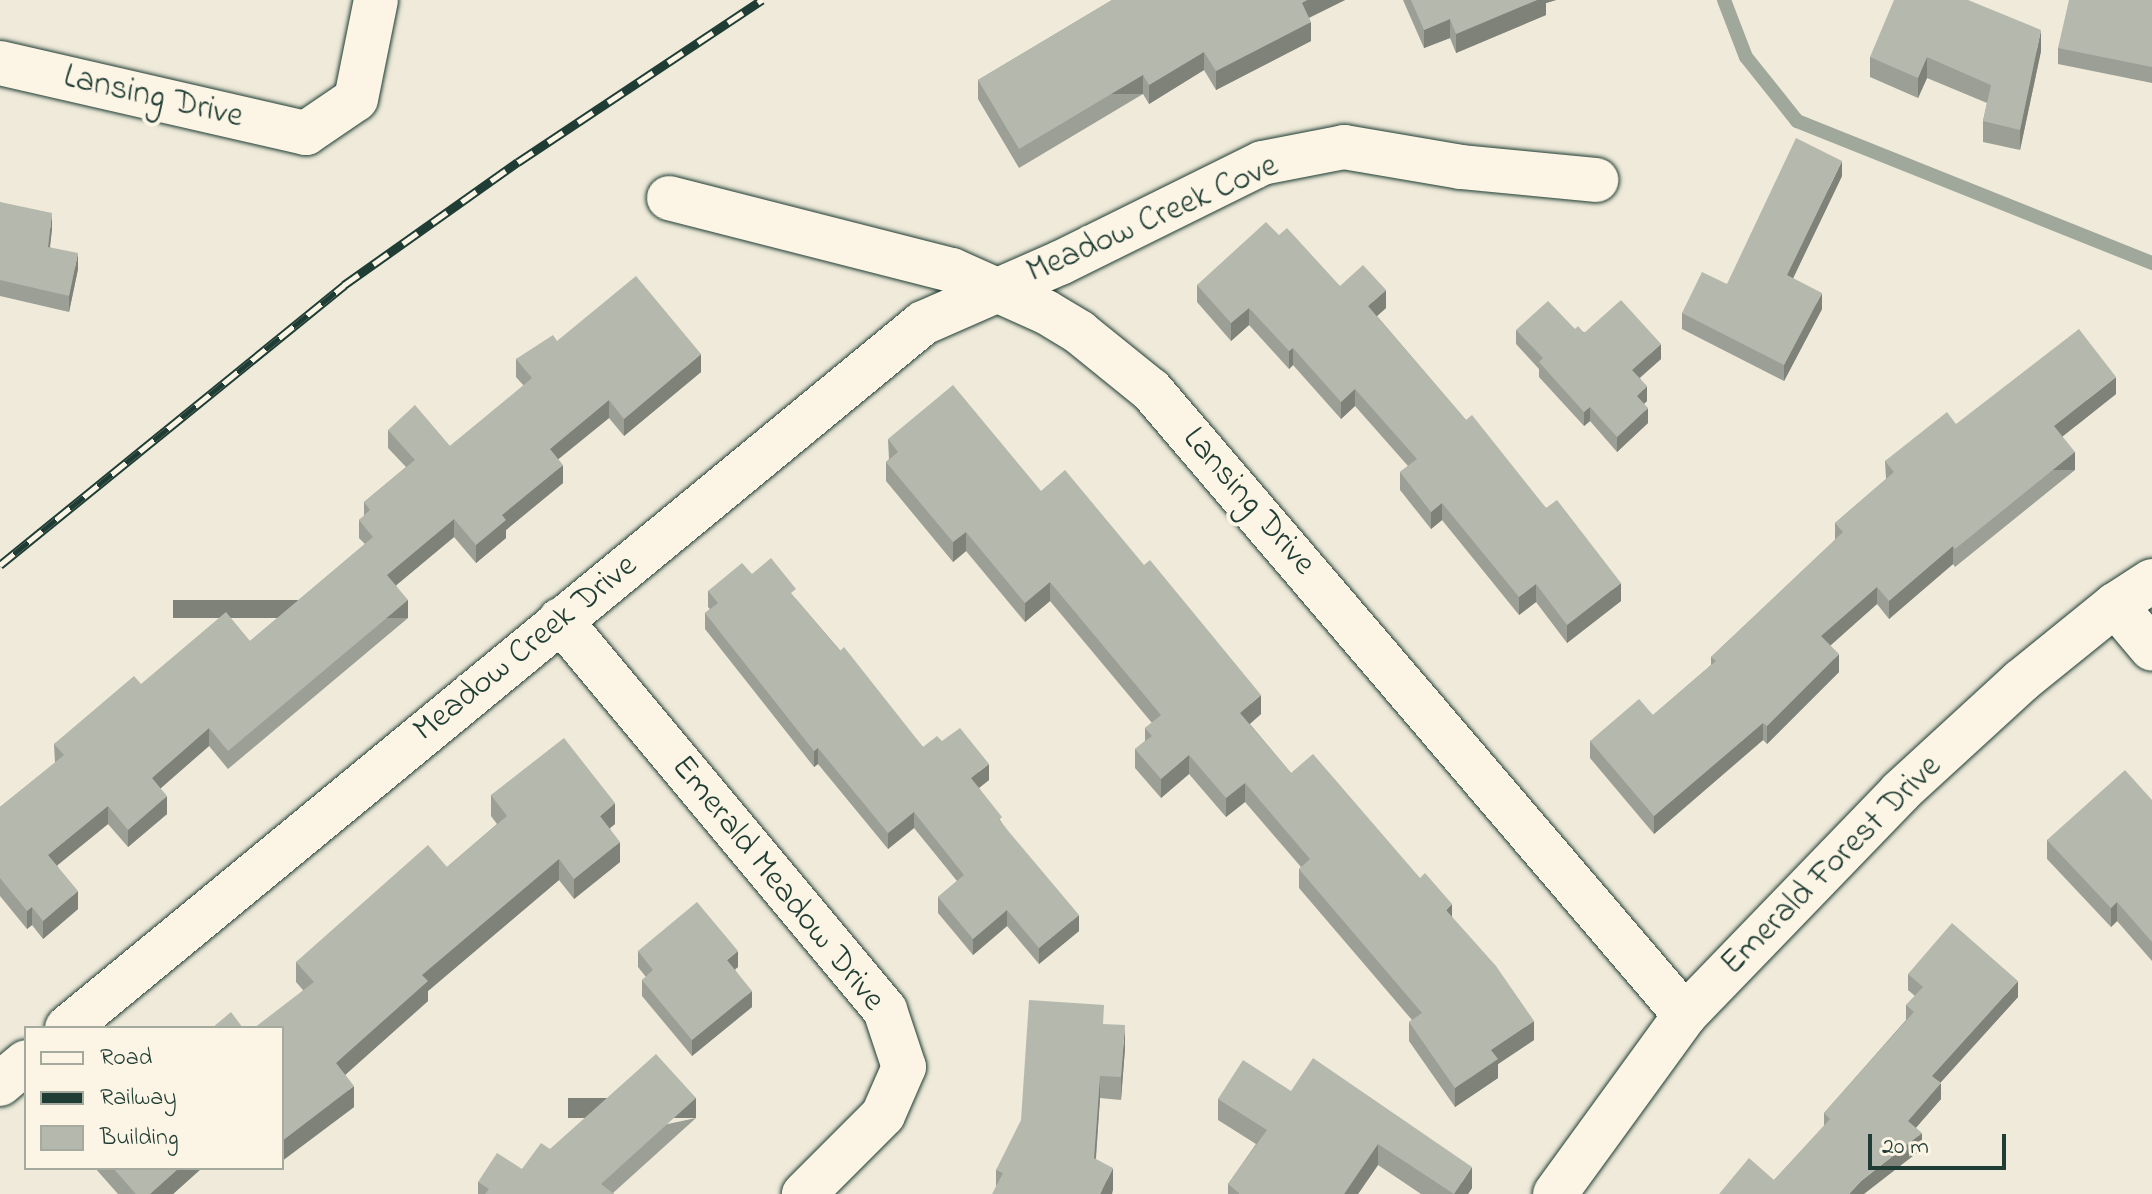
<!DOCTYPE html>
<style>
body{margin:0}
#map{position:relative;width:2152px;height:1194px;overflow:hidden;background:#efeada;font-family:"Indie Flower",sans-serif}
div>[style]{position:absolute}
.stream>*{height:14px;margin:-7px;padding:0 7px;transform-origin:7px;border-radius:7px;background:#9fa89a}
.roads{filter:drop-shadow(0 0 2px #1f3d34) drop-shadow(0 0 2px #1f3d34)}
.street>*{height:44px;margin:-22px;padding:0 22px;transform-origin:22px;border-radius:22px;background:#fcf5e5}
.secondary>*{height:44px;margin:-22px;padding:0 22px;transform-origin:22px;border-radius:22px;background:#fcf5e5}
.rail>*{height:9px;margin-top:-4.5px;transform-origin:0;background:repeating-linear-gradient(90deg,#fcf5e5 0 18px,#1f3d34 0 36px);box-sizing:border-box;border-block:2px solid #1f3d34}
.wall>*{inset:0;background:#9c9f95}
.shaded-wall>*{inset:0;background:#7f8279;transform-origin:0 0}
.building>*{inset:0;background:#b5b9ad}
span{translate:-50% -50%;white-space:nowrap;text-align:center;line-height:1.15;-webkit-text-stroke:8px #fcf5e5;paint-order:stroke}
.street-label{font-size:34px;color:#1f3d34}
.legend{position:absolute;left:24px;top:1026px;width:260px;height:144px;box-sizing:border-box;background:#fcf5e5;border:2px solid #a4ab9e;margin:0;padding:10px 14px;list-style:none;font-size:24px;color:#1f3d34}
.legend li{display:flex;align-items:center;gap:16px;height:40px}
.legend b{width:40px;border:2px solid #a4ab9e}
.scale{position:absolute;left:1868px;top:1134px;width:138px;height:36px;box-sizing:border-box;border:4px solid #1f3d34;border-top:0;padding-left:10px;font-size:24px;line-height:28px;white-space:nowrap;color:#1f3d34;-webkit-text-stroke:6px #fcf5e5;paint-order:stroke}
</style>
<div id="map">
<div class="stream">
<div style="left:1724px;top:0;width:61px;rotate:68.9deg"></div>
<div style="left:1746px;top:57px;width:82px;rotate:51.4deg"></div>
<div style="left:1797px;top:121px;width:382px;rotate:21.8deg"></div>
</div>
<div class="roads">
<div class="street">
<div style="left:0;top:63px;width:314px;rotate:12.9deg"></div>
<div style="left:306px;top:133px;width:60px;rotate:-34.2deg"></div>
<div style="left:356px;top:99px;width:101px;rotate:-78.6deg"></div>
<div style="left:669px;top:198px;width:292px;rotate:14.3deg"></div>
<div style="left:952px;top:270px;width:103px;rotate:24.1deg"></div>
<div style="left:1046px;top:312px;width:39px;rotate:31deg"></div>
<div style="left:1079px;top:332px;width:92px;rotate:38.9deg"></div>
<div style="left:1151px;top:390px;width:822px;rotate:49.49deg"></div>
<div style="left:2115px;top:605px;width:57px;rotate:49.9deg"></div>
<div style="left:560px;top:620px;width:508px;rotate:50.19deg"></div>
<div style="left:885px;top:1010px;width:60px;rotate:71.6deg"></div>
<div style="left:904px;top:1067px;width:52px;rotate:113.6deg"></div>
<div style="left:883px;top:1115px;width:112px;rotate:135deg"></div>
<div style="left:67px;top:1028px;width:1109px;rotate:-39.47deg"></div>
<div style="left:923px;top:323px;width:150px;rotate:-23.7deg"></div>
<div style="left:1060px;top:263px;width:225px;rotate:-26.3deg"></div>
<div style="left:1262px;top:163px;width:84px;rotate:-11deg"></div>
<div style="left:1344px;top:147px;width:119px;rotate:9.7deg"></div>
<div style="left:1461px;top:167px;width:136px;rotate:5.5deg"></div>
<div style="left:0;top:1084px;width:34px;rotate:-40deg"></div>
</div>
<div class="secondary">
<div style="left:1555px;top:1194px;width:221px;rotate:-54deg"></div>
<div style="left:1685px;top:1015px;width:310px;rotate:-46deg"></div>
<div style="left:1900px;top:792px;width:164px;rotate:-42.5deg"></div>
<div style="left:2021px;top:681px;width:121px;rotate:-39deg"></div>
<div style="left:2115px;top:605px;width:44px;rotate:-33deg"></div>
</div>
</div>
<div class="rail">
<div style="left:0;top:565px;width:444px;rotate:-39.1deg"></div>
<div style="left:344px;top:285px;width:213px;rotate:-35.3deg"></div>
<div style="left:518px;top:162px;width:293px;rotate:-33.6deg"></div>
</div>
<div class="wall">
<div style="clip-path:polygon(1112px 0,1345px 0,1309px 18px,1311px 41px,1216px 90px,1204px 70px,1149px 104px,1143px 94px,1019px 168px,978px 99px,978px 80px)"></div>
<div style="clip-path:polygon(1403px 0,1556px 0,1546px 3px,1546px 15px,1456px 53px,1450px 38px,1424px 48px)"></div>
<div style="clip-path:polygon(2152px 0,2152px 83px,2058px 64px,2058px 48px)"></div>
<div style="clip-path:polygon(2041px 51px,2020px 150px,1983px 142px,1983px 121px,1987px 103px,1927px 78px,1918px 98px,1870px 77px,1870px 57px)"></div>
<div style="clip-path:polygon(1842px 176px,1793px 278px,1822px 309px,1784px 381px,1682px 329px,1682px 313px,1727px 284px)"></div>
<div style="clip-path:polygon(0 202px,52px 229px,50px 247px,78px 269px,69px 312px,0 296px)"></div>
<div style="clip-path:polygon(1279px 235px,1340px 286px,1386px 308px,1377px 316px,1466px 420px,1546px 508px,1621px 601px,1567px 643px,1536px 602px,1519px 615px,1442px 520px,1431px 529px,1400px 490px,1400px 472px,1408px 466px,1355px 406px,1341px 419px,1293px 365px,1289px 369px,1249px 325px,1231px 341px,1197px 302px,1197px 285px)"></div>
<div style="clip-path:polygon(1575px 329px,1661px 359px,1640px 378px,1647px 401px,1644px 404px,1648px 423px,1617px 452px,1590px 421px,1584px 426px,1539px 377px,1539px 369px,1516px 344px,1516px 330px)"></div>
<div style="clip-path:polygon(557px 341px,701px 372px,624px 436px,609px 418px,558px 459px,563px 483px,506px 530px,506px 538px,476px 563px,454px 537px,396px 585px,408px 618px,228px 769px,209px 746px,160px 788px,167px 814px,128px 847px,108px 824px,57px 865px,78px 909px,43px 939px,32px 925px,27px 929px,0 896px,0 807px,55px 763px,54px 744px,141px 684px,250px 641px,365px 544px,359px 538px,359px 520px,364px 516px,364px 502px,406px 467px,388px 448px,388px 430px,450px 446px,524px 386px,516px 377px,516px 359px)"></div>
<div style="clip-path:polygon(2116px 394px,2062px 437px,2075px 470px,1955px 567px,1953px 564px,1889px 619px,1877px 604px,1830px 645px,1839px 672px,1767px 744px,1763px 740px,1654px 834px,1590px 758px,1590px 741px,1653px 715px,1711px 665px,1711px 657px,1835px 540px,1835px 523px,1886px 479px,1885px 461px,1956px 424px)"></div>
<div style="clip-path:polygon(888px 439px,1041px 491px,1261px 714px,1250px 724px,1291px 773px,1452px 917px,1534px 1040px,1498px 1064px,1498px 1078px,1455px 1107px,1409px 1041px,1409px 1022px,1412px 1020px,1299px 888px,1299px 869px,1301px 867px,1245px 802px,1226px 817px,1189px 774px,1161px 798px,1135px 768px,1135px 749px,1145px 741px,1145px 728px,1152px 723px,1050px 601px,1025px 622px,966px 551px,953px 562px,886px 481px,886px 462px,889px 459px)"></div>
<div style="clip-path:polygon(752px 574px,796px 599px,923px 747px,942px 741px,989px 780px,979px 788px,1002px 823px,1079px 931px,1039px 964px,1007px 926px,973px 955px,938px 913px,938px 897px,957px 881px,914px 828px,888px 849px,818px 764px,814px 767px,705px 629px,705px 613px,710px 609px,708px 607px,708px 591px)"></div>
<div style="clip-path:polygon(491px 795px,615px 824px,610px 828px,620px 862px,574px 899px,559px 880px,428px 991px,428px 1001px,345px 1075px,354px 1107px,282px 1161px,282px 1028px,303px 990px,296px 982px,296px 962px,447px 867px,497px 824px,491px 816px)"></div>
<div style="clip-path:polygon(2152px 800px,2152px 961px,2117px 921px,2111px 927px,2047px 859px,2047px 840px)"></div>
<div style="clip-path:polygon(638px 951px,738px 967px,735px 969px,752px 1007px,692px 1056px,642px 996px,642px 980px,646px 977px,638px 967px)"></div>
<div style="clip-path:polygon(1908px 974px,2018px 997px,1940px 1083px,1941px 1099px,1915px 1128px,1922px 1149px,1774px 1180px,1824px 1126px,1824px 1113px,1906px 1020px,1906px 1005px,1915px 996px,1908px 990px)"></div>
<div style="clip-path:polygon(1104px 1024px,1125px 1048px,1121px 1100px,1100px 1098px,1096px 1159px,1113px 1190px,996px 1187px,996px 1170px)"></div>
<div style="clip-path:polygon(1291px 1091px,1472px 1188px,1468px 1194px,1421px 1194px,1378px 1165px,1358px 1194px,1228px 1194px,1228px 1184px,1256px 1144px,1218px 1120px,1218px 1099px)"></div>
<div style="clip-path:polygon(696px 1118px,613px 1193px,614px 1194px,478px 1194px,478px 1182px,522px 1169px,550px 1149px)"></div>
<div style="clip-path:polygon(95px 1168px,202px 1168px,173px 1194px,118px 1194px)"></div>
</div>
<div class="shaded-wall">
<div style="clip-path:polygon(1307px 0,1345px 0,1302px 21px,1302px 3px)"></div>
<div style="clip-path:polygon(1537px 0,1556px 0,1546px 3px,1546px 15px,1456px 53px,1456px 34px)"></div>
<div style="clip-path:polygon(1450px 19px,1450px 38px,1424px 48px,1424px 30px)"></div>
<div style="clip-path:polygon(1311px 22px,1311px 41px,1216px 90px,1216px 71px)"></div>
<div style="clip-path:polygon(2041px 30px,2041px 51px,2020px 150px,2020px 130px)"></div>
<div style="clip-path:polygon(1204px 52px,1204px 70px,1149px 104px,1149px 85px)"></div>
<div style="clip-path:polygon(1927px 57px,1927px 78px,1918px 98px,1918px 78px)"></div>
<div style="left:1143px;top:75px;width:19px;height:144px;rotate:90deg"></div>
<div style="clip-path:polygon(1842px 161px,1842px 176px,1787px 291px,1787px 275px)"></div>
<div style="clip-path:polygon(52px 213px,52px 229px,48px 262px,48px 247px)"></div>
<div style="clip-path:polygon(78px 253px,78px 269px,69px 312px,69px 296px)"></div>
<div style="clip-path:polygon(1386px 290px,1386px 308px,1368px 324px,1368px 306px)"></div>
<div style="clip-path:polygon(1822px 293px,1822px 309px,1784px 381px,1784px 365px)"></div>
<div style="clip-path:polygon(1249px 308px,1249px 325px,1231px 341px,1231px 323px)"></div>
<div style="clip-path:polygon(1661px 344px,1661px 359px,1632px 384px,1632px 370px)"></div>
<div style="clip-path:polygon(1293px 348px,1293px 365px,1289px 369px,1289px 351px)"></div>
<div style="clip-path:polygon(701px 354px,701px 372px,624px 436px,624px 419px)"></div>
<div style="clip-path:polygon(2116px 377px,2116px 394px,2054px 443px,2054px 426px)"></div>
<div style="clip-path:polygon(1647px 386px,1647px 401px,1637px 410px,1637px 396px)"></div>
<div style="clip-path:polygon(1355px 389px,1355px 406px,1341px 419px,1341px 402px)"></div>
<div style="clip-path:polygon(609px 400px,609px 418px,550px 466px,550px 449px)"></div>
<div style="clip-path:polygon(1590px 407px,1590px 421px,1584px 426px,1584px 412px)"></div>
<div style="clip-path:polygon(1648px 408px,1648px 423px,1617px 452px,1617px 437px)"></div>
<div style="left:2075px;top:452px;width:18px;height:154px;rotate:90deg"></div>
<div style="clip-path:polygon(563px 465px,563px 483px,506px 530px,506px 538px,476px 563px,476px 545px,502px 515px)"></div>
<div style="clip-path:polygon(1442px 503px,1442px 520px,1431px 529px,1431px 512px)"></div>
<div style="clip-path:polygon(454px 519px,454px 537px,387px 593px,387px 575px)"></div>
<div style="clip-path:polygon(966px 532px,966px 551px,953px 562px,953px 542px)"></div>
<div style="clip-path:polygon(1953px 546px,1953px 564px,1889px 619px,1889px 601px)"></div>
<div style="clip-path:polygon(1050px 582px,1050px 601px,1025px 622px,1025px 603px)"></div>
<div style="clip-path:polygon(1621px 583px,1621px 601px,1567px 643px,1567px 625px)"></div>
<div style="clip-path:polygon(1536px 584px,1536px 602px,1519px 615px,1519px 597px)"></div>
<div style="clip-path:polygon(1877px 587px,1877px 604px,1821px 654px,1821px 636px)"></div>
<div style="left:408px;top:600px;width:18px;height:235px;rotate:90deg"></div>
<div style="clip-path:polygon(1839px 654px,1839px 672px,1767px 744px,1767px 726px)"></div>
<div style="clip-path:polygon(1261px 695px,1261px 714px,1240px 732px,1240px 713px)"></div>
<div style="clip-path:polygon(1763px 723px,1763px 740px,1654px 834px,1654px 816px)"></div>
<div style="clip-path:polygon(209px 728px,209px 746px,152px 796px,152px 778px)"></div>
<div style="clip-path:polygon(818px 748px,818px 764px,814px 767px,814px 751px)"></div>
<div style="clip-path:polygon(1189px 755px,1189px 774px,1161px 798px,1161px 779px)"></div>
<div style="clip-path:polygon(989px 764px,989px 780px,971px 794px,971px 778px)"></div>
<div style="clip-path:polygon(1245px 783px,1245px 802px,1226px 817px,1226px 798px)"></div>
<div style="clip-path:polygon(167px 796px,167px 814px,128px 847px,128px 830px)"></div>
<div style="clip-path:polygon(615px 803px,615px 824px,600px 836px,600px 816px)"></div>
<div style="clip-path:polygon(108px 806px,108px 824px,48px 873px,48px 855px)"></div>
<div style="clip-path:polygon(914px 812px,914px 828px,888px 849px,888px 833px)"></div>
<div style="clip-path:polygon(620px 842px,620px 862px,574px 899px,574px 879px)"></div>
<div style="clip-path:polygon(559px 859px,559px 880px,428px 991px,428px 1001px,336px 1083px,336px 1063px,422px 975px)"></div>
<div style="clip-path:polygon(78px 891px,78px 909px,43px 939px,43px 921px)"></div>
<div style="clip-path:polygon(2117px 902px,2117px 921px,2111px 927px,2111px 908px)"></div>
<div style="clip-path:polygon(1452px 904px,1452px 923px,1446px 910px)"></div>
<div style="clip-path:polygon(32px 907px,32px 925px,27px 929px,27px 911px)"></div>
<div style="clip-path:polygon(1007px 910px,1007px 926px,973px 955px,973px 939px)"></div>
<div style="clip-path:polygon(1079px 915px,1079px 931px,1039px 964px,1039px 948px)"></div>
<div style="clip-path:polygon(738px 951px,738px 967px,727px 976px,727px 960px)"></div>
<div style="clip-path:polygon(2018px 981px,2018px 997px,1932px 1092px,1932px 1076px)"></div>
<div style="clip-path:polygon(752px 991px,752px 1007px,692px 1056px,692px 1040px)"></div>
<div style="clip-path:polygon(1534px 1021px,1534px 1040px,1498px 1064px,1498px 1078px,1455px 1107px,1455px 1088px,1491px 1050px)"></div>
<div style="clip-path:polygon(1125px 1025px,1125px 1048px,1121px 1100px,1121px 1077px)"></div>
<div style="clip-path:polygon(1100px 1076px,1100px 1098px,1094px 1181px,1094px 1158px)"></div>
<div style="clip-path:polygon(1941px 1083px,1941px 1099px,1908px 1137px,1908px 1121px)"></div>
<div style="clip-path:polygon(354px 1086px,354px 1107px,282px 1161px,282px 1141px)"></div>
<div style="left:696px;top:1098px;width:20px;height:128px;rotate:90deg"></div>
<div style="clip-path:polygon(1922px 1133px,1922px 1149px,1864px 1194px,1849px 1194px,1861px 1181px)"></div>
<div style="clip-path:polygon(1378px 1144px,1378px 1165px,1358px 1194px,1344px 1194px)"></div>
<div style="clip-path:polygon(1472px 1167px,1472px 1188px,1468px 1194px,1454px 1194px)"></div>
<div style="clip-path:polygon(179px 1168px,202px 1168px,173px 1194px,150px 1194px)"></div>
<div style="clip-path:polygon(1113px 1168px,1113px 1190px,1112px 1194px,1100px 1194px)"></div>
</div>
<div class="building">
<div style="clip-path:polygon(1112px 0,1307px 0,1302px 3px,1311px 22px,1216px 71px,1204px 52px,1149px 85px,1143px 75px,1019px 149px,978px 80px)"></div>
<div style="clip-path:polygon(1411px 0,1537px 0,1456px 34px,1450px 19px,1424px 30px)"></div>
<div style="clip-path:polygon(1894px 0,1968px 0,2041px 30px,2020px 130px,1983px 121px,1991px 85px,1927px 57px,1918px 78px,1870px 57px)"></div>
<div style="clip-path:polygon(2069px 0,2152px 0,2152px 67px,2058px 48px)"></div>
<div style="clip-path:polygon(1796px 138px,1842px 161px,1787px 275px,1822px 293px,1784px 365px,1682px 313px,1702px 272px,1727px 284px)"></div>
<div style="clip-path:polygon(0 202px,52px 213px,48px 247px,78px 253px,69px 296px,0 280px)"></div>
<div style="clip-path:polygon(1266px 222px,1279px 235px,1287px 228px,1340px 286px,1363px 265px,1386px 290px,1368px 306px,1466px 420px,1472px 415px,1546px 508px,1557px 500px,1621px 583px,1567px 625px,1536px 584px,1519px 597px,1442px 503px,1431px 512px,1400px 472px,1417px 459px,1355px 389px,1341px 402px,1293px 348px,1289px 351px,1249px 308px,1231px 323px,1197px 285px)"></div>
<div style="clip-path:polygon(636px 276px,701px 354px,624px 419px,609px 400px,550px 449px,563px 465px,502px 515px,506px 520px,476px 545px,454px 519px,387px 575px,408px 600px,228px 751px,209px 728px,152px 778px,167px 796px,128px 830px,108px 806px,48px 855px,78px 891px,43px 921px,32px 907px,27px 911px,0 878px,0 807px,64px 755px,54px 744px,134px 676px,141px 684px,226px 612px,250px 641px,373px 537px,359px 520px,370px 510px,364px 502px,415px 460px,388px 430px,415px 405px,450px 446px,532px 378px,516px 359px,553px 335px,557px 341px)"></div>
<div style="clip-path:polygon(1621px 300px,1661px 344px,1632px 370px,1647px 386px,1637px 396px,1648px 408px,1617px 437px,1590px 407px,1584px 412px,1539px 362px,1543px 358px,1516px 330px,1548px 301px,1575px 329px,1578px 326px,1584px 333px)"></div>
<div style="clip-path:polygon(2079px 329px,2116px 377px,2054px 426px,2075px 452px,1955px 549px,1953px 546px,1889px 601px,1877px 587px,1821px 636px,1839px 654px,1767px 726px,1763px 723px,1654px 816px,1590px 741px,1639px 699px,1653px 715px,1716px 661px,1711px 657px,1843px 532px,1835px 523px,1894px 472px,1885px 461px,1947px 412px,1956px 424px)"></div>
<div style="clip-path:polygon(953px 385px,1041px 491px,1065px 470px,1144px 565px,1150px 560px,1261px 695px,1240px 713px,1291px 773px,1313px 754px,1420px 878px,1425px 873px,1452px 904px,1446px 910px,1496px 966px,1534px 1021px,1491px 1050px,1498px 1059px,1455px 1088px,1409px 1022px,1422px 1013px,1299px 869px,1310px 859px,1245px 783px,1226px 798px,1189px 755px,1161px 779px,1135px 749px,1152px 736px,1145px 728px,1161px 715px,1050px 582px,1025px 603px,966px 532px,953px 542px,886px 462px,898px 452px,888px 439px)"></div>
<div style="clip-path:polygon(771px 558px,796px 589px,791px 593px,840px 651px,844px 647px,923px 747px,937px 736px,942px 741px,960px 728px,989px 764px,971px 778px,1002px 817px,999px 820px,1079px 915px,1039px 948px,1007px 910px,973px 939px,938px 897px,964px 875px,914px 812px,888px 833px,818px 748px,814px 751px,705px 613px,718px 603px,708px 591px,742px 563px,752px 574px)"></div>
<div style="clip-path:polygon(564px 738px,615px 803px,600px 816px,620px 842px,574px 879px,559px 859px,422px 975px,428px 981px,336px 1063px,354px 1086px,282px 1141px,282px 1028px,254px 1028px,314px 982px,296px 962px,428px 845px,447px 867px,507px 816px,491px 795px)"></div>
<div style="clip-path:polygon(2125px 770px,2152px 800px,2152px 942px,2117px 902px,2111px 908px,2047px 840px)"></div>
<div style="clip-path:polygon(697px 902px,738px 951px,727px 960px,752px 991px,692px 1040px,642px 980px,653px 970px,638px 951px)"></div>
<div style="clip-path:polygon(1952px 923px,2018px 981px,1932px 1076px,1941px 1083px,1908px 1121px,1922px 1133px,1861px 1181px,1849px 1194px,1719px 1194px,1749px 1158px,1774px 1180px,1830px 1119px,1824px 1113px,1914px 1012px,1906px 1005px,1923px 987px,1908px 974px)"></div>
<div style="clip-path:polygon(1029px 1000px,1104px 1005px,1103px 1024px,1125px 1025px,1121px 1077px,1100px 1076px,1094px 1158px,1113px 1168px,1100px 1194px,992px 1194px,1003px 1173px,996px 1170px,1021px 1120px)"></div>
<div style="clip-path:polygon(231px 1012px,243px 1028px,212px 1028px)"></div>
<div style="clip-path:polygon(656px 1054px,696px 1098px,601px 1184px,614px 1194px,485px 1194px,489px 1189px,478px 1182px,497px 1153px,522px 1169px,541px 1143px,550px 1149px)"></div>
<div style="clip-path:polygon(1313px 1058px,1472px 1167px,1454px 1194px,1378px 1144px,1344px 1194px,1239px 1194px,1239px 1193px,1228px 1184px,1267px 1130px,1218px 1099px,1243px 1060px,1291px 1091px)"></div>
<div style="clip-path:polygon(113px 1168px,179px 1168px,150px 1194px,136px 1194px)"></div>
</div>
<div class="street-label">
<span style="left:153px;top:98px;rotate:13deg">Lansing Drive</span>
<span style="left:1153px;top:220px;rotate:-24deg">Meadow Creek Cove</span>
<span style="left:1248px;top:502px;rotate:49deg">Lansing Drive</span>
<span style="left:526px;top:649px;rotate:-39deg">Meadow Creek Drive</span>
<span style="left:1832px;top:866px;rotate:-45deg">Emerald Forest Drive</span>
<span style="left:777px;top:884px;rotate:51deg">Emerald Meadow Drive</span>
</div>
<ul class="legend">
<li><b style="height:10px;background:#fcf5e5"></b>Road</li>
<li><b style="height:10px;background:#1f3d34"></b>Railway</li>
<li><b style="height:22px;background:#b5b9ad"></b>Building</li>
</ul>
<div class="scale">20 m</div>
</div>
